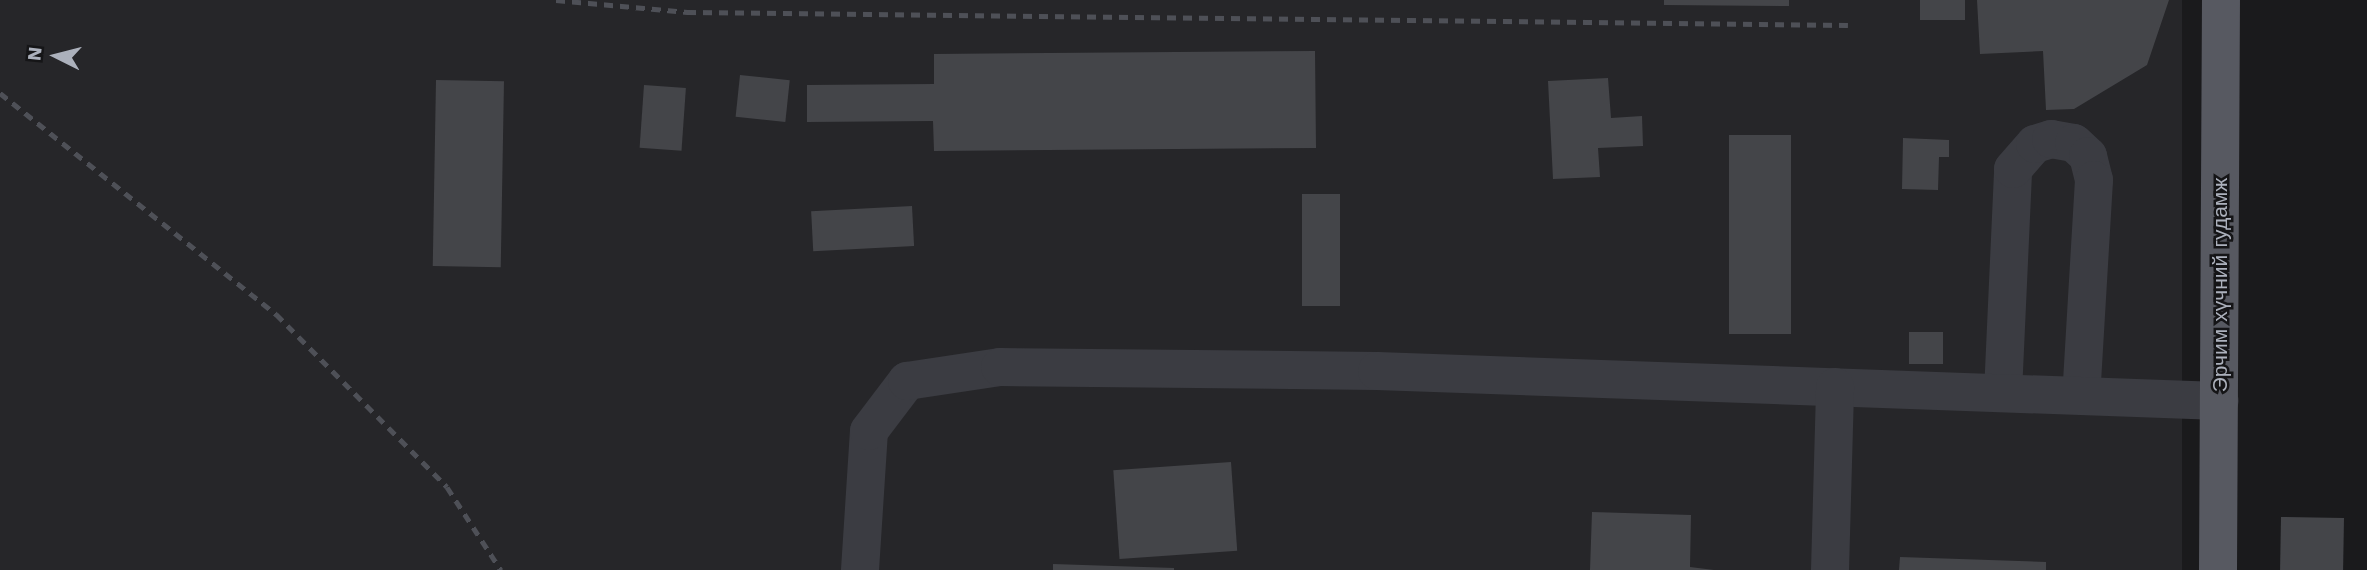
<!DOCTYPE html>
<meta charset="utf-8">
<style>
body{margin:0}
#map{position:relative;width:2367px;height:570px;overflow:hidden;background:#1a1a1c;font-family:"Work Sans",sans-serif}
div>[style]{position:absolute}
.built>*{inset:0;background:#262629;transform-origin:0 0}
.building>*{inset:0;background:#444549;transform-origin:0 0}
.minor>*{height:38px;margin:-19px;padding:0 19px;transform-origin:19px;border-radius:19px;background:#3b3c42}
.major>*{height:38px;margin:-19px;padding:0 19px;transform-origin:19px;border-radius:19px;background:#575961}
.rail>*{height:5px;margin-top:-2.5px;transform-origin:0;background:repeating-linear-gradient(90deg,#4e5057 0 9px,transparent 0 16px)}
span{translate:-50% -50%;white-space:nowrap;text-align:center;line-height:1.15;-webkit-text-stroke:5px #151517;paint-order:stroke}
.street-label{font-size:21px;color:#acb1bc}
.north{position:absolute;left:21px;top:21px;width:70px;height:70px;-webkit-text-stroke:5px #151517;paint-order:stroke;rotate:276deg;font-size:19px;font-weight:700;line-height:28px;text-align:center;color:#acb1bc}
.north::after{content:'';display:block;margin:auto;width:24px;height:32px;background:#acb1bc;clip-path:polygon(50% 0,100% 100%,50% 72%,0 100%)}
</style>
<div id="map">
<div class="built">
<div style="left:0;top:0;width:2182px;height:570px"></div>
</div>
<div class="building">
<div style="clip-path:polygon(1664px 0,1789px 0,1789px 6px,1664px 5px)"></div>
<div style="left:1920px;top:0;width:45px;height:20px"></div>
<div style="clip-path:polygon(1977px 0,2169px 0,2147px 65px,2074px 109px,2046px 110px,2043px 51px,1980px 54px)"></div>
<div style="clip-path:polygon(1315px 51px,1316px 148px,934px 151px,933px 121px,807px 122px,807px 85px,934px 84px,934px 54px)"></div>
<div style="left:740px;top:75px;width:50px;height:42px;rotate:6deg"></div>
<div style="clip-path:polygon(1608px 78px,1611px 118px,1642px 116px,1643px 146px,1598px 148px,1600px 177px,1553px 179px,1548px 81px)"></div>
<div style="left:436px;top:80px;width:68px;height:186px;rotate:1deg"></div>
<div style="left:644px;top:85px;width:42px;height:63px;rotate:4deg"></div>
<div style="left:1729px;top:135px;width:62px;height:199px"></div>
<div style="clip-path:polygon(1903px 138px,1949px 140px,1949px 157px,1939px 157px,1938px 190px,1902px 189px)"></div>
<div style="left:1302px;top:194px;width:38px;height:112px"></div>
<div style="left:912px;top:206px;width:40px;height:101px;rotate:87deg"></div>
<div style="left:1909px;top:332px;width:34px;height:32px"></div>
<div style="left:1231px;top:462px;width:89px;height:118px;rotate:86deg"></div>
<div style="clip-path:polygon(1592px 512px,1691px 515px,1690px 567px,1714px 570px,1590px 570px)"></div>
<div style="left:2281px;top:517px;width:63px;height:53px;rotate:1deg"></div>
<div style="clip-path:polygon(1900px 557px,2046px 562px,2046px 570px,1899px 570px)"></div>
<div style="clip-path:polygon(1053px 564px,1174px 568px,1174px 570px,1053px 570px)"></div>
</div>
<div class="minor">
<div style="left:2003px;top:393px;width:224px;rotate:-87.4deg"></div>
<div style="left:2013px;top:169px;width:33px;rotate:-49deg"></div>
<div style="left:2035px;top:144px;width:17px;rotate:-17deg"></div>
<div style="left:2051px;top:139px;width:23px;rotate:10deg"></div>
<div style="left:2074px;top:143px;width:19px;rotate:43deg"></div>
<div style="left:2088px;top:156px;width:25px;rotate:76deg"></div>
<div style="left:2094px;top:180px;width:216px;rotate:93.4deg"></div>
<div style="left:860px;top:570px;width:139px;rotate:-86.3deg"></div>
<div style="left:869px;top:431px;width:63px;rotate:-52.8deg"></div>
<div style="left:907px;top:381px;width:94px;rotate:-8.6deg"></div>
<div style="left:1000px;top:367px;width:377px;rotate:0.6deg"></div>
<div style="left:1377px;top:371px;width:843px;rotate:2.04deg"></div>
<div style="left:1830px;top:570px;width:183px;rotate:-88.4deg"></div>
</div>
<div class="major">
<div style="left:2218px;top:570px;width:570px;rotate:-89.7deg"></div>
</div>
<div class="rail">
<div style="left:556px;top:0;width:132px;rotate:5.2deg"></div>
<div style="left:687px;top:12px;width:1161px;rotate:0.64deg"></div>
<div style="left:0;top:93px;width:354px;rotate:38.7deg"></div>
<div style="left:276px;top:314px;width:243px;rotate:45.3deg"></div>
<div style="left:447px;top:487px;width:99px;rotate:57deg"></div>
</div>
<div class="street-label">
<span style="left:2220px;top:285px;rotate:-90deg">Эрчим хүчний гудамж</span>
</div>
<div class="north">N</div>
</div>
